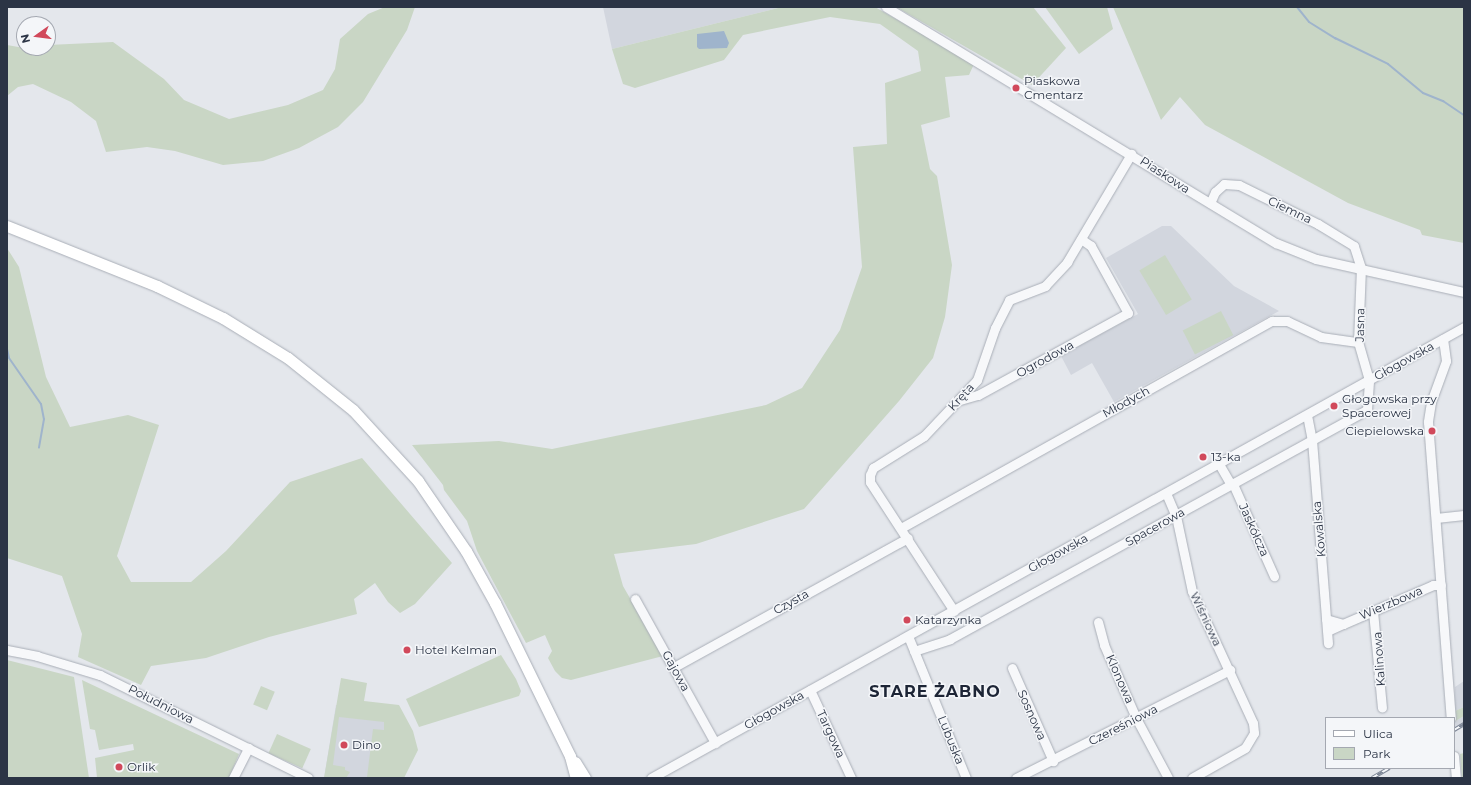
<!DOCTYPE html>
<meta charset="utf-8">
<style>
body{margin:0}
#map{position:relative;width:1471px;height:785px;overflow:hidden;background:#e4e7ec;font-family:Montserrat,sans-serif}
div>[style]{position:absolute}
.built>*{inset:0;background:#d2d6de}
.green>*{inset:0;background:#c9d6c5;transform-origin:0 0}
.water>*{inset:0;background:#9fb4cc}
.stream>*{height:2px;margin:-1px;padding:0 1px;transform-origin:1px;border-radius:1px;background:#9fb4cc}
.roads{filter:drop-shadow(0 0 1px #a9aeb7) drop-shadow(0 0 1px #a9aeb7)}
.minor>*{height:9px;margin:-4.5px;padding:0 4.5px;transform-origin:4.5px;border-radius:4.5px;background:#f7f8fa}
.major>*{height:11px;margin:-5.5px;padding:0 5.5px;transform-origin:5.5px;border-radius:5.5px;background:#fff}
.rail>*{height:3.5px;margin-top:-1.75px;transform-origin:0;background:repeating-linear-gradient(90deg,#f4f6f9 0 6px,#7d8696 0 12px);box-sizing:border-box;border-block:1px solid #7d8696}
.dots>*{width:11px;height:11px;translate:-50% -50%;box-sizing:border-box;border:2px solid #f4f6f9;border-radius:50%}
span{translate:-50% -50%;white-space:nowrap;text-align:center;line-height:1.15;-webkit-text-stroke:3px #f4f6f9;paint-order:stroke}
.poi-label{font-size:12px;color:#2b3445}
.left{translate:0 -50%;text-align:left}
.right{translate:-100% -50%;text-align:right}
.street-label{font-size:12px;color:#2b3445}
.district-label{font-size:16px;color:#1d2536;font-weight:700;letter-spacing:1px}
.frame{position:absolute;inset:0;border:8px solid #2b3445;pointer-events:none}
.legend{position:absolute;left:1325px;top:717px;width:130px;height:52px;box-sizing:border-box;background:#f4f6f9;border:1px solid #a4a8b1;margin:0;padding:5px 7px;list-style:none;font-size:12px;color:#2b3445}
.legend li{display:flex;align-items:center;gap:8px;height:20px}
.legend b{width:20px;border:1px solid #a4a8b1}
.north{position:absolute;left:16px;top:16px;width:40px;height:40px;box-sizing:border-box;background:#f4f6f9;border:1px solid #a4a8b1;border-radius:50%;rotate:256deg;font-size:11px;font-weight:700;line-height:16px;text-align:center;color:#2b3445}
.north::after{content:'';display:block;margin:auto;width:14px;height:18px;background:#d1495b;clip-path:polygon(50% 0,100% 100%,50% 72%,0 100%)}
</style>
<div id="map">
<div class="built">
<div style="clip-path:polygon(603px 7px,782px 7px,612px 49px)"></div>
<div style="clip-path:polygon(1162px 226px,1171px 226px,1234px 286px,1279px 311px,1114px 402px,1092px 363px,1071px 375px,1061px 356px,1138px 314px,1106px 258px)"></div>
<div style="clip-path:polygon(1464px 681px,1464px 707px,1455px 711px,1455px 687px)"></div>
<div style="clip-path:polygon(336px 705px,391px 711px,382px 778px,324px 778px)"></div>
<div style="clip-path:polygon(1464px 716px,1464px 727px,1455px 732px,1454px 722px)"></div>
</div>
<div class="green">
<div style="clip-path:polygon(385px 7px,415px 7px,407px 30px,363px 102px,338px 127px,299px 148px,263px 161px,223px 165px,175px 151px,147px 147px,106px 152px,96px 121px,71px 102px,33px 84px,18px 87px,7px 96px,7px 45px,24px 48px,48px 48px,48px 45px,113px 42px,164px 79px,184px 100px,229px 119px,288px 105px,323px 90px,335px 69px,340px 39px,368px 14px)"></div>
<div style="clip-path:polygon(782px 7px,875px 7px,974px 64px,969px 75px,945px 77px,950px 117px,921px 125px,930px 169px,937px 176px,952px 265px,945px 317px,933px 358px,899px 401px,804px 509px,696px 544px,614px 554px,623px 586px,663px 656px,571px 680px,562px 678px,555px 671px,548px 658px,552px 651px,545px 635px,526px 643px,477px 551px,467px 521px,444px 490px,443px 485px,412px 445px,499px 441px,552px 449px,766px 405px,802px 388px,840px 330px,862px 267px,853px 147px,887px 144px,885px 83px,921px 71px,918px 51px,880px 24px,830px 17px,743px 35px,724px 60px,635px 88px,623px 84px,612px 49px)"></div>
<div style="clip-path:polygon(896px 7px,1033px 7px,1066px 48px,1032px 85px)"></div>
<div style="clip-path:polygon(1045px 7px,1107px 7px,1113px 29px,1079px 54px)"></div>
<div style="clip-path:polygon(1113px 7px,1464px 7px,1464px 243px,1422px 235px,1420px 230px,1348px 203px,1205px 125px,1180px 97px,1161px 120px)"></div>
<div style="clip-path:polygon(7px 248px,19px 267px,46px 377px,70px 427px,128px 415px,159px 425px,117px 556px,131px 582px,191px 582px,226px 551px,290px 482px,362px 458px,452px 563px,415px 604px,400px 613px,388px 602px,375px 583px,354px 599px,357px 614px,269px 637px,206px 658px,151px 666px,141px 685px,78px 657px,82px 634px,62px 576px,7px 558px)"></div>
<div style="left:1165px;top:255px;width:52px;height:30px;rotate:59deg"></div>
<div style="left:1221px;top:311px;width:27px;height:43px;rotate:63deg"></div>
<div style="clip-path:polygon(501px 655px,516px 679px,521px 691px,519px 696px,419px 727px,406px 699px)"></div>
<div style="clip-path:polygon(7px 660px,74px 677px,89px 778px,7px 778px)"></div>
<div style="clip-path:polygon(341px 678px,367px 683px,364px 701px,399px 705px,413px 731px,418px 750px,404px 778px,360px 778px,367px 777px,373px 729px,384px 730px,384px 722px,339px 717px,333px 765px,345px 767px,345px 770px,350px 772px,346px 778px,324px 778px)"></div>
<div style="clip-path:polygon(82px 680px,239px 754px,229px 778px,97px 778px,95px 758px,134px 750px,133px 744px,99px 750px,95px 730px,90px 729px)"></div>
<div style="left:261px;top:686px;width:15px;height:20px;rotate:23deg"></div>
<div style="clip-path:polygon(1464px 707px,1464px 716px,1454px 722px,1455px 711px)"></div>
<div style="left:277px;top:734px;width:37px;height:21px;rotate:24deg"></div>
<div style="clip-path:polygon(1464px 753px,1464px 778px,1462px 778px,1460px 754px)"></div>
</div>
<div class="water">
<div style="clip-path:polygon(724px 31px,729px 43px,727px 48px,699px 49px,697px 47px,697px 34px)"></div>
</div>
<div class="stream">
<div style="left:1297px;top:7px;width:19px;rotate:51deg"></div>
<div style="left:1309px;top:22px;width:31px;rotate:32deg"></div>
<div style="left:1335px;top:38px;width:59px;rotate:26.1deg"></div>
<div style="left:1388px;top:64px;width:45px;rotate:39.6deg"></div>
<div style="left:1423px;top:93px;width:22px;rotate:22deg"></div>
<div style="left:1443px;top:101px;width:25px;rotate:34deg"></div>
<div style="left:7px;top:349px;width:9px;rotate:77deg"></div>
<div style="left:9px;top:358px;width:56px;rotate:55.2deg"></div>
<div style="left:41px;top:404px;width:15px;rotate:79deg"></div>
<div style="left:44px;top:419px;width:29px;rotate:100deg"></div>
</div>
<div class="roads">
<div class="minor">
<div style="left:886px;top:7px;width:456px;rotate:31.2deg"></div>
<div style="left:1276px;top:243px;width:43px;rotate:21.8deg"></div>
<div style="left:1316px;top:259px;width:152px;rotate:12.6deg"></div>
<div style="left:1443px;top:339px;width:22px;rotate:82deg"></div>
<div style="left:1446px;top:361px;width:44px;rotate:110.1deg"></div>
<div style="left:1431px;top:402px;width:20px;rotate:99deg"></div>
<div style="left:1428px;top:422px;width:297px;rotate:85.6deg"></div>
<div style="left:960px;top:400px;width:19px;rotate:-16deg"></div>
<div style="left:978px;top:395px;width:171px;rotate:-28.7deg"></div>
<div style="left:1128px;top:313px;width:77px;rotate:-118.9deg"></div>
<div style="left:1091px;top:246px;width:12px;rotate:-145deg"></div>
<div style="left:1307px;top:415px;width:25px;rotate:79deg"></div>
<div style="left:1312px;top:440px;width:204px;rotate:85.5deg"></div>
<div style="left:1219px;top:464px;width:24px;rotate:60deg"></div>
<div style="left:1233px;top:484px;width:101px;rotate:66deg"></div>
<div style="left:1166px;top:493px;width:25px;rotate:67deg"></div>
<div style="left:1176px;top:516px;width:77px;rotate:78deg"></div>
<div style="left:1192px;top:591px;width:145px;rotate:65.2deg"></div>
<div style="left:1253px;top:723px;width:10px;rotate:84deg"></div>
<div style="left:1254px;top:733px;width:17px;rotate:121deg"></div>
<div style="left:1245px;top:748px;width:61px;rotate:150.5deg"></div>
<div style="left:1436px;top:518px;width:28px;rotate:-6deg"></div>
<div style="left:901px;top:528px;width:425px;rotate:-29.2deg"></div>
<div style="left:1272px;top:321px;width:15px"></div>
<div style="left:1287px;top:321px;width:38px;rotate:25deg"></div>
<div style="left:1321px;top:337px;width:37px;rotate:8deg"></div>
<div style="left:635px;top:599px;width:165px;rotate:60.9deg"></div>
<div style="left:954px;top:611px;width:154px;rotate:-123.1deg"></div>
<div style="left:870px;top:482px;width:7px;rotate:-90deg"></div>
<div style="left:870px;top:475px;width:8px;rotate:-67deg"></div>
<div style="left:873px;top:468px;width:60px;rotate:-32.1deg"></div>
<div style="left:924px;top:436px;width:77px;rotate:-46.6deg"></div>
<div style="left:977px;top:380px;width:55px;rotate:-70.9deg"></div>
<div style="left:995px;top:328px;width:31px;rotate:-63deg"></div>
<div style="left:1009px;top:300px;width:39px;rotate:-21deg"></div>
<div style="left:1045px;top:286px;width:33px;rotate:-47deg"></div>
<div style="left:1067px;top:262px;width:126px;rotate:-59.3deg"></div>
<div style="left:1373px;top:611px;width:97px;rotate:84.7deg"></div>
<div style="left:1326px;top:619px;width:18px;rotate:16deg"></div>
<div style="left:1343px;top:624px;width:17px;rotate:156deg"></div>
<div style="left:1098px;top:622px;width:24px;rotate:75deg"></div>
<div style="left:1104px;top:645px;width:80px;rotate:66.3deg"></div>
<div style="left:1136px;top:718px;width:68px;rotate:61.9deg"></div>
<div style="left:1343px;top:624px;width:98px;rotate:-23.4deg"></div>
<div style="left:1433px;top:585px;width:8px"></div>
<div style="left:908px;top:636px;width:153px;rotate:67.8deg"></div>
<div style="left:7px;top:650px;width:31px;rotate:11deg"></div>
<div style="left:37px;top:656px;width:66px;rotate:16.8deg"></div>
<div style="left:100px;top:675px;width:232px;rotate:26.3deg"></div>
<div style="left:914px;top:651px;width:38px;rotate:-18deg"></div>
<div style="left:950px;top:639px;width:476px;rotate:-28.8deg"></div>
<div style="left:1367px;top:410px;width:30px;rotate:-86deg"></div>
<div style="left:1369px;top:380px;width:40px;rotate:-106deg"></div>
<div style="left:1358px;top:342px;width:74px;rotate:-87.7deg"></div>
<div style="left:1361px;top:268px;width:23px;rotate:-108deg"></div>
<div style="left:1354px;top:246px;width:42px;rotate:-148.6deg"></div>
<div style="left:1318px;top:224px;width:88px;rotate:-153.7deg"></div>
<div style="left:1239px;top:185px;width:15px;rotate:-176deg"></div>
<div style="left:1224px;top:184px;width:12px;rotate:138deg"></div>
<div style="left:1215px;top:192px;width:12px;rotate:114deg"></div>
<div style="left:674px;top:667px;width:267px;rotate:-28.9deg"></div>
<div style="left:1012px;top:668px;width:102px;rotate:66.2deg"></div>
<div style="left:810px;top:690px;width:97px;rotate:65deg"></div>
<div style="left:1454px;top:756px;width:22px;rotate:85deg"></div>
<div style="left:233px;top:778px;width:34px;rotate:-63deg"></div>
<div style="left:651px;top:778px;width:930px;rotate:-29.02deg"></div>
<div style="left:1016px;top:778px;width:240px;rotate:-26.8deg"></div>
</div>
<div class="major">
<div style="left:7px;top:226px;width:162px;rotate:21.8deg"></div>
<div style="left:157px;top:286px;width:73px;rotate:25.9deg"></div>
<div style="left:223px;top:318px;width:76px;rotate:31.6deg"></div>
<div style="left:288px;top:358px;width:83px;rotate:38.7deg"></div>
<div style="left:353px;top:410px;width:96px;rotate:47.5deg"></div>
<div style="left:418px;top:481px;width:85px;rotate:55.6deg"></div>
<div style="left:466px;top:551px;width:60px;rotate:60.9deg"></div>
<div style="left:495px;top:603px;width:170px;rotate:63.9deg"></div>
<div style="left:570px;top:756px;width:23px;rotate:75deg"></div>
<div style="left:575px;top:762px;width:19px;rotate:58deg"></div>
</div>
</div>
<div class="rail">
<div style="left:1454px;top:730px;width:12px;rotate:-31deg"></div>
<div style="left:1372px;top:778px;width:20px;rotate:-30deg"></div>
</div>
<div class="dots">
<div style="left:1016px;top:88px;background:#d1495b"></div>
<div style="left:1334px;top:406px;background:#d1495b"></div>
<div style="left:1432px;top:431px;background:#d1495b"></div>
<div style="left:1203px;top:457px;background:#d1495b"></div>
<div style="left:907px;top:620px;background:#d1495b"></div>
<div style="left:407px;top:650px;background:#d1495b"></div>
<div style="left:344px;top:745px;background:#d1495b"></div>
<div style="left:119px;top:767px;background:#d1495b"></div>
</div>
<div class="poi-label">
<span class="left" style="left:1024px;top:88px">Piaskowa<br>Cmentarz</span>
<span class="left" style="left:1342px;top:406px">Głogowska przy<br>Spacerowej</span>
<span class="right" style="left:1424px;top:431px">Ciepielowska</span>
<span class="left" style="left:1211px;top:457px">13-ka</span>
<span class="left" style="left:915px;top:620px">Katarzynka</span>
<span class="left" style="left:415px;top:650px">Hotel Kelman</span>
<span class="left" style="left:352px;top:745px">Dino</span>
<span class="left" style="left:127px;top:767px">Orlik</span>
</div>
<div class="street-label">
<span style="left:1165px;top:175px;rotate:33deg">Piaskowa</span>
<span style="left:1290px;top:210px;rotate:26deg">Ciemna</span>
<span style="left:1360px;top:325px;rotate:-89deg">Jasna</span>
<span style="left:1045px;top:359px;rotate:-29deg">Ogrodowa</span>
<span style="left:1404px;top:361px;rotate:-29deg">Głogowska</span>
<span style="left:961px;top:397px;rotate:-48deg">Kręta</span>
<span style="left:1126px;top:402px;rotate:-29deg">Młodych</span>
<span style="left:1155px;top:527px;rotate:-29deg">Spacerowa</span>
<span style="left:1319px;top:529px;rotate:-95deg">Kowalska</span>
<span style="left:1254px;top:530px;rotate:66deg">Jaskółcza</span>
<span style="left:1058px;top:553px;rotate:-29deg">Głogowska</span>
<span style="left:791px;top:602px;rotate:-29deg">Czysta</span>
<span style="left:1391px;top:603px;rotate:-23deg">Wierzbowa</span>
<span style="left:1206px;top:619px;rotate:65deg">Wiśniowa</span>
<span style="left:1379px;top:659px;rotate:-94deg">Kalinowa</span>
<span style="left:676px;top:671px;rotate:61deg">Gajowa</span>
<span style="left:1120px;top:679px;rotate:66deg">Klonowa</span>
<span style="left:161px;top:704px;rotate:27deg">Południowa</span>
<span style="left:774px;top:710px;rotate:-29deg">Głogowska</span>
<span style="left:1032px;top:715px;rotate:66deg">Sosnowa</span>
<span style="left:1123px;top:725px;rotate:-27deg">Czereśniowa</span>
<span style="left:831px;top:734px;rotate:65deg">Targowa</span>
<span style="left:951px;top:740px;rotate:68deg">Lubuska</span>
</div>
<div class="district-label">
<span style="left:935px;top:692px">STARE ŻABNO</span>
</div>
<div class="frame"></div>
<ul class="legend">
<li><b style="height:5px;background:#fff"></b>Ulica</li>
<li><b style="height:11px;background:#c9d6c5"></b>Park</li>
</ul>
<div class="north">N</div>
</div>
